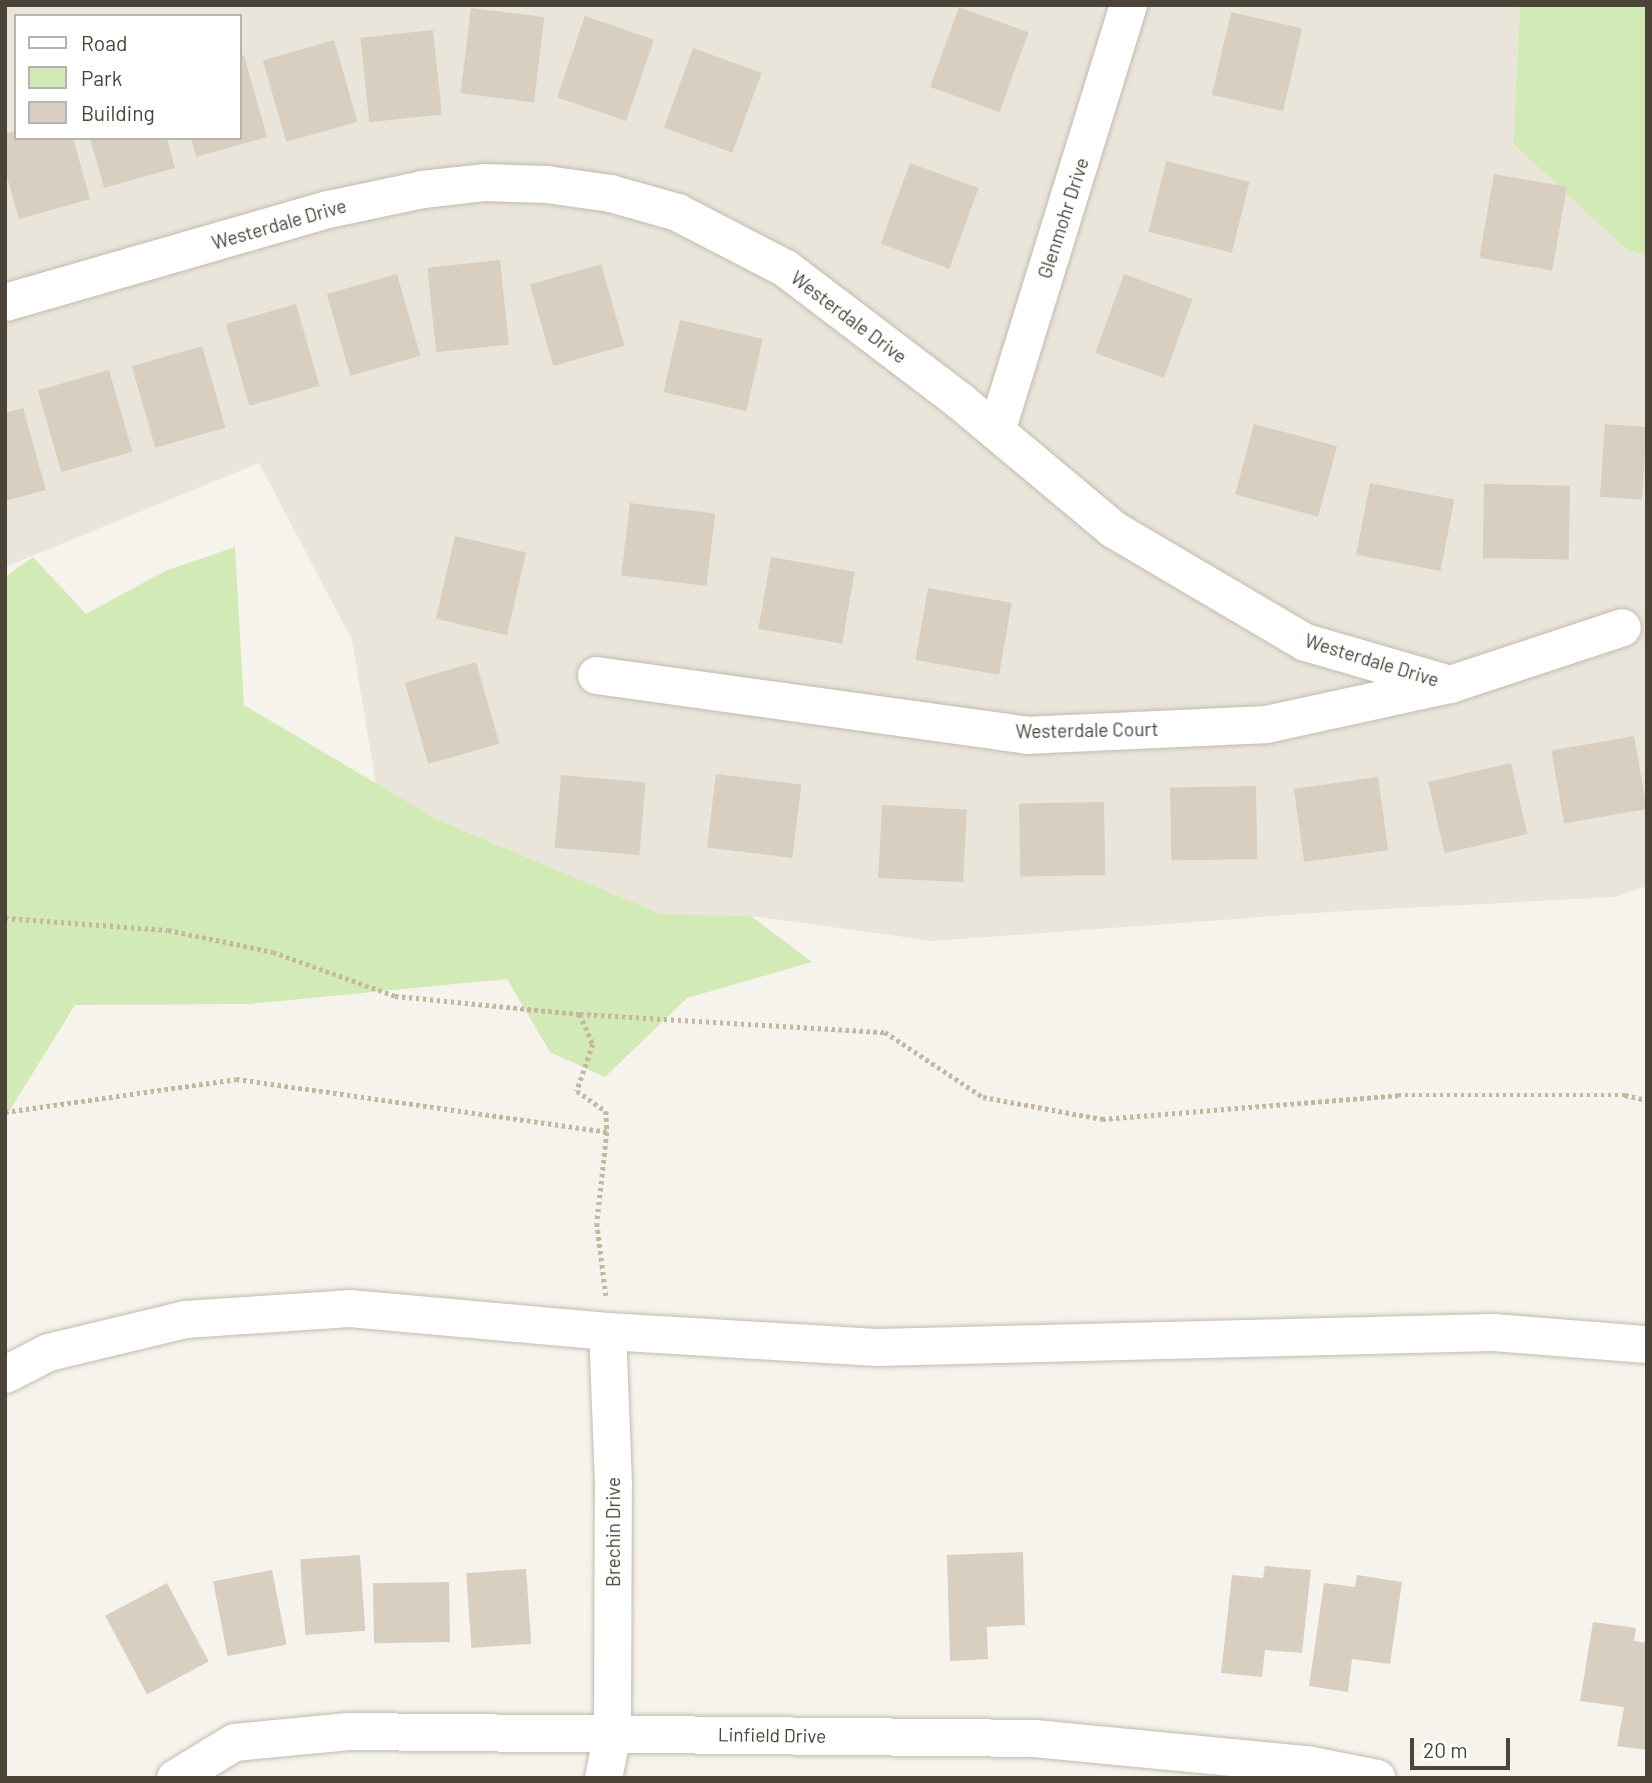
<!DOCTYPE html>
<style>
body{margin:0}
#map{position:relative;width:1652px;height:1783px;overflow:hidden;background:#f6f3ec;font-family:Barlow,sans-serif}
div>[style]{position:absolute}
.residential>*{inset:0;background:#eae5da}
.green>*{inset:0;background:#d2eab5}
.building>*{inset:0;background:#d8cfc1;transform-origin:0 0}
.path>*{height:4.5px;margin-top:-2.25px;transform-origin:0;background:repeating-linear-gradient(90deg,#c4b79f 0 3.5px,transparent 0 7px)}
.roads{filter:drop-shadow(0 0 2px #c2bbae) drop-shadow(0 0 2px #c2bbae)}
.minor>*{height:37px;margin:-18.5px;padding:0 18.5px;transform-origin:18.5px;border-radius:18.5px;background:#fff}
span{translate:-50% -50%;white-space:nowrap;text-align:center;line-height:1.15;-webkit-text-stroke:5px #fff;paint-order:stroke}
.street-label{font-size:19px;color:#4b4439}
.frame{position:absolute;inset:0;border:7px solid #4b4439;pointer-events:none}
.legend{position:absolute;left:14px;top:14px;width:228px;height:126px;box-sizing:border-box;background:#fff;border:2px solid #b7b4b0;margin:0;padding:9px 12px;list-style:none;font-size:21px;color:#4b4439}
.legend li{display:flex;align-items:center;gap:14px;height:35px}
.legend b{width:35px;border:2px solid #b7b4b0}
.scale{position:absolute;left:1410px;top:1738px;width:100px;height:32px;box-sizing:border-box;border:4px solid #4b4439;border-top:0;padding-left:9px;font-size:21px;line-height:24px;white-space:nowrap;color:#4b4439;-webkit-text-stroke:5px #fff;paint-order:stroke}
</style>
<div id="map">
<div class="residential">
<div style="clip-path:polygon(evenodd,5px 5px,1520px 5px,1513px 144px,1627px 250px,1647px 256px,1647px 886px,1615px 897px,1329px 912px,933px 941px,751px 916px,661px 914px,438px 820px,376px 784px,352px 640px,259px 463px,5px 567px,5px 5px,16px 16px,240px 16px,240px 138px,16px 138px,16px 16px)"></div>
</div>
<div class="green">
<div style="clip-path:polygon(1520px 5px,1647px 5px,1647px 256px,1627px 250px,1513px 144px)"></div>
<div style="clip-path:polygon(235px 547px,244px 705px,438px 820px,661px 914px,751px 916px,812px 962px,687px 998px,605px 1077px,550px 1052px,507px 979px,249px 1004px,75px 1005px,5px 1118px,5px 577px,33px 557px,86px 614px,165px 571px)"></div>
</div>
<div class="building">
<div style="left:959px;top:7px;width:74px;height:85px;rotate:20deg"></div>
<div style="left:471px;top:8px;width:74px;height:86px;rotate:7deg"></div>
<div style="left:1231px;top:12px;width:73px;height:85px;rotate:13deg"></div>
<div style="left:585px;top:16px;width:73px;height:86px;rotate:19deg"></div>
<div style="left:433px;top:30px;width:85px;height:73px;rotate:84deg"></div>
<div style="left:334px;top:40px;width:85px;height:74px;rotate:74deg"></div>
<div style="left:693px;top:48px;width:73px;height:85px;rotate:20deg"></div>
<div style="clip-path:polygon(244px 55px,267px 137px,196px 157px,191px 138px,240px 138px,240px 56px)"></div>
<div style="clip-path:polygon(16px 131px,16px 138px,73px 138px,90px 199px,19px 219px,5px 170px,5px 134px)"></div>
<div style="clip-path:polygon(90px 138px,167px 138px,175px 168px,104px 188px)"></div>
<div style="left:1166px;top:161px;width:86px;height:73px;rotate:14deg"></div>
<div style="left:910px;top:163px;width:73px;height:86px;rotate:20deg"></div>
<div style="left:1494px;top:174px;width:74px;height:85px;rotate:10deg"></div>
<div style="left:500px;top:260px;width:85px;height:73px;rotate:84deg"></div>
<div style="left:601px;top:264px;width:85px;height:74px;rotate:74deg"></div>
<div style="left:397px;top:274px;width:85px;height:73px;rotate:74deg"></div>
<div style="left:1124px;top:274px;width:73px;height:84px;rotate:20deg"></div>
<div style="left:296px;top:304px;width:85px;height:73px;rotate:74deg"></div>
<div style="left:680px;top:320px;width:85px;height:74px;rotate:13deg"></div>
<div style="left:202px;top:346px;width:85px;height:73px;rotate:74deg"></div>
<div style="left:109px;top:370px;width:85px;height:74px;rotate:74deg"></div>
<div style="clip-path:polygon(23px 408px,46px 490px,5px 501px,5px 413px)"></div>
<div style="left:1254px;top:424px;width:86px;height:73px;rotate:15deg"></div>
<div style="left:1605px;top:424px;width:42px;height:73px;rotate:4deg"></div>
<div style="left:1370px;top:483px;width:86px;height:73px;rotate:11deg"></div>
<div style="left:1484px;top:484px;width:86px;height:74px;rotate:1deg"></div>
<div style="left:630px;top:503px;width:86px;height:73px;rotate:7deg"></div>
<div style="left:455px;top:536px;width:73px;height:85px;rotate:13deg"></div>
<div style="left:771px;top:557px;width:85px;height:73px;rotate:10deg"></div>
<div style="left:928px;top:588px;width:85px;height:73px;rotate:10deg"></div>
<div style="left:476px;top:662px;width:85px;height:74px;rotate:74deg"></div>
<div style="left:1634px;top:736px;width:74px;height:84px;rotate:80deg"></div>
<div style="left:1511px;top:763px;width:73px;height:85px;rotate:77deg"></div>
<div style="left:716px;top:774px;width:86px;height:74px;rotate:7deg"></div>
<div style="left:561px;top:775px;width:85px;height:73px;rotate:5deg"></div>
<div style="left:1378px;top:777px;width:74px;height:85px;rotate:82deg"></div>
<div style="left:1256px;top:786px;width:73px;height:86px;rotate:89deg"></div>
<div style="left:1104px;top:802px;width:73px;height:85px;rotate:89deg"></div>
<div style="left:882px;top:805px;width:85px;height:73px;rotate:3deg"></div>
<div style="clip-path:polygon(1023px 1552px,1025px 1625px,987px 1627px,988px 1659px,950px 1661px,947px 1555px)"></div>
<div style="left:360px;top:1555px;width:76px;height:60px;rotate:86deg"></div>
<div style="clip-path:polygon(1265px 1566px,1311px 1570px,1302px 1653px,1265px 1650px,1262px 1677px,1221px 1673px,1232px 1575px,1263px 1578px)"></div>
<div style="left:526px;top:1569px;width:75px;height:60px;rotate:86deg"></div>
<div style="left:272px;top:1570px;width:76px;height:60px;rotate:79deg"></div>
<div style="clip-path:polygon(1357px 1575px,1402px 1582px,1390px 1664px,1352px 1659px,1348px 1692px,1309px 1686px,1324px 1583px,1355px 1587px)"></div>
<div style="left:449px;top:1582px;width:60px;height:76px;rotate:89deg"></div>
<div style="left:167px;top:1583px;width:89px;height:70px;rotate:62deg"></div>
<div style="clip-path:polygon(1593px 1622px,1636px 1628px,1634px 1641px,1647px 1643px,1647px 1750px,1617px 1746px,1624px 1707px,1580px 1701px)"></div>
</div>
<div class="path">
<div style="left:5px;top:918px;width:163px;rotate:4.2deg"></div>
<div style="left:168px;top:930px;width:107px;rotate:11.8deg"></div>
<div style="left:273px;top:952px;width:130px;rotate:19.8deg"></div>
<div style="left:395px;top:996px;width:186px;rotate:5.6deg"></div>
<div style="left:580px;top:1014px;width:306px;rotate:3.4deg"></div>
<div style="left:885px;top:1032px;width:118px;rotate:33.6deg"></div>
<div style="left:983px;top:1097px;width:121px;rotate:10.5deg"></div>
<div style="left:1102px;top:1119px;width:297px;rotate:-4.6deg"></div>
<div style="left:1398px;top:1095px;width:227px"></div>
<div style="left:1625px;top:1095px;width:23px;rotate:13deg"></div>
<div style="left:580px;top:1014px;width:33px;rotate:67deg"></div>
<div style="left:593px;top:1044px;width:50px;rotate:108.8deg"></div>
<div style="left:577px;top:1091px;width:35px;rotate:35deg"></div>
<div style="left:606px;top:1111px;width:21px;rotate:87deg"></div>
<div style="left:5px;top:1112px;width:233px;rotate:-8.1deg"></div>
<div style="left:236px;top:1079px;width:375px;rotate:8.1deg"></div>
<div style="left:607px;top:1132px;width:92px;rotate:96.3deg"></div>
<div style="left:597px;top:1223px;width:73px;rotate:82.9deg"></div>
</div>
<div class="roads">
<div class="minor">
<div style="left:5px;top:302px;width:336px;rotate:-16.1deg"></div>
<div style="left:328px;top:209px;width:96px;rotate:-12deg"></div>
<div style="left:422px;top:189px;width:62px;rotate:-6.4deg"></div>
<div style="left:484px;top:182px;width:62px;rotate:1.8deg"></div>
<div style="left:546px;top:184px;width:65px;rotate:8deg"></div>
<div style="left:610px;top:193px;width:70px;rotate:15.8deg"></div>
<div style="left:677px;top:212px;width:122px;rotate:27.4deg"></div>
<div style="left:785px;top:268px;width:220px;rotate:37.2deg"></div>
<div style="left:960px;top:401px;width:199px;rotate:39.9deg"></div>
<div style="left:1113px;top:529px;width:223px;rotate:30.5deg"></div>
<div style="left:1305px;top:642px;width:151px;rotate:16.2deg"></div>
<div style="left:996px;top:431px;width:446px;rotate:-72.8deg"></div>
<div style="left:596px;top:675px;width:434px;rotate:7.9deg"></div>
<div style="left:1026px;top:735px;width:240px;rotate:-2.6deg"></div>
<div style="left:1266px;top:724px;width:188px;rotate:-12.3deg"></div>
<div style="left:1450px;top:684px;width:181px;rotate:-18.3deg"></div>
<div style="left:5px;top:1374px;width:48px;rotate:-27.1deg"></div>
<div style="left:48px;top:1352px;width:141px;rotate:-13.5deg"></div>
<div style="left:185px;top:1319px;width:164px;rotate:-3.8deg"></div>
<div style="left:349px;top:1308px;width:259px;rotate:5.1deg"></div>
<div style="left:607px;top:1331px;width:270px;rotate:3.4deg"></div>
<div style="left:877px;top:1347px;width:616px;rotate:-1.39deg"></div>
<div style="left:1493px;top:1332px;width:154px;rotate:4.5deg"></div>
<div style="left:175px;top:1778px;width:69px;rotate:-31.4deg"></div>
<div style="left:234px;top:1742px;width:115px;rotate:-5.5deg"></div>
<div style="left:348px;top:1731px;width:686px;rotate:0.58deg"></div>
<div style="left:1034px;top:1738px;width:273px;rotate:5.5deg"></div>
<div style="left:1306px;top:1764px;width:72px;rotate:11.2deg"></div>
<div style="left:603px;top:1778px;width:46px;rotate:-78.7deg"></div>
<div style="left:612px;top:1733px;width:249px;rotate:-89.8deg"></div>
<div style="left:613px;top:1484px;width:153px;rotate:-92.2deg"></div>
</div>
</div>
<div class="street-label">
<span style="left:1063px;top:218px;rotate:-72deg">Glenmohr Drive</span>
<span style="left:279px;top:224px;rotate:-16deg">Westerdale Drive</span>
<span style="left:849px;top:317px;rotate:37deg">Westerdale Drive</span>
<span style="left:1372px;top:660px;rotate:17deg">Westerdale Drive</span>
<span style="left:1087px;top:730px;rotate:-1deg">Westerdale Court</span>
<span style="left:613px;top:1532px;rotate:-90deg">Brechin Drive</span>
<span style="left:772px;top:1735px;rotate:1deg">Linfield Drive</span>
</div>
<div class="frame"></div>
<ul class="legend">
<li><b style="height:9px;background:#fff"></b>Road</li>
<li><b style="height:19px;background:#d2eab5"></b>Park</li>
<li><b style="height:19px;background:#d8cfc1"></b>Building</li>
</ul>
<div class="scale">20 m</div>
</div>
